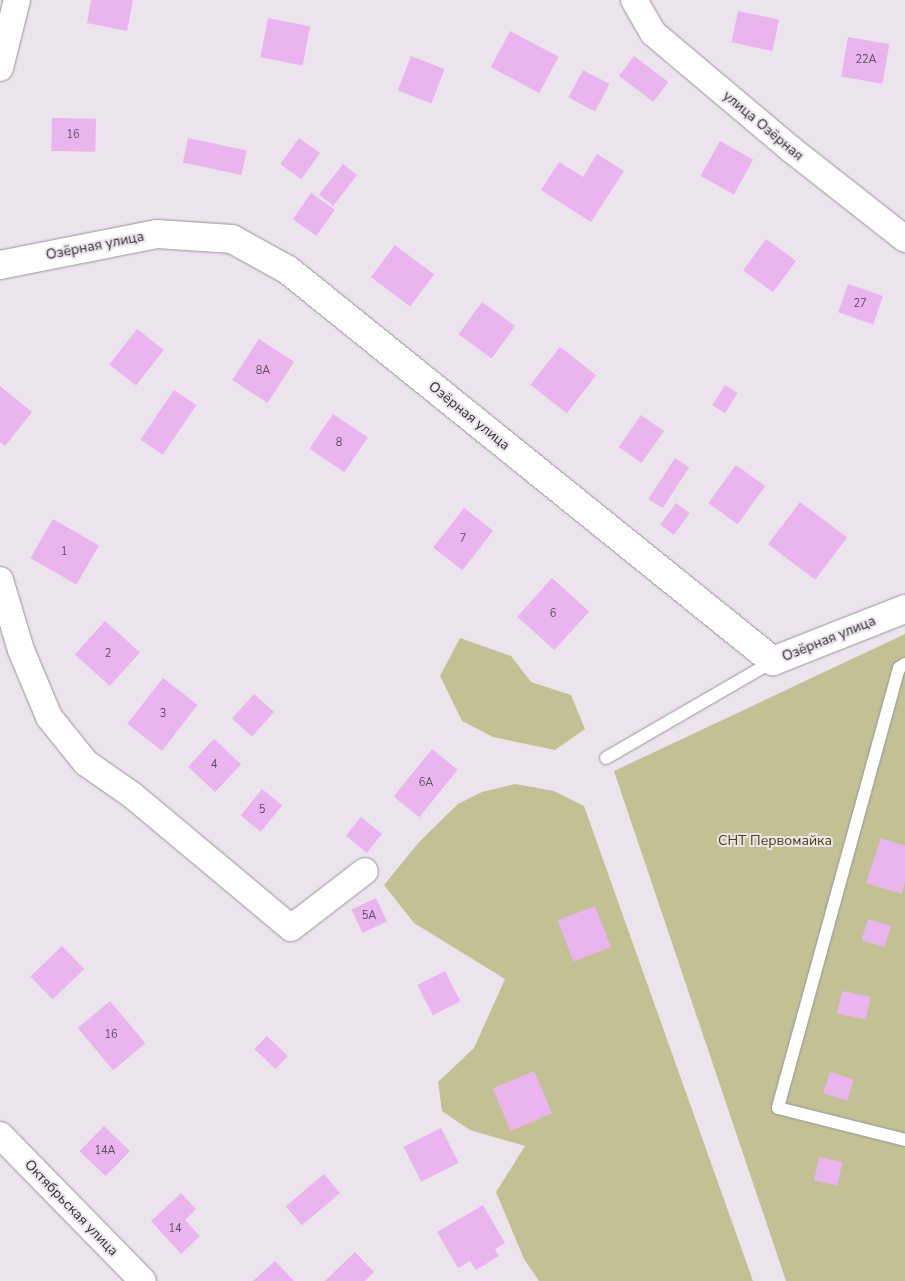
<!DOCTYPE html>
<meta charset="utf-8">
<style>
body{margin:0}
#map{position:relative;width:905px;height:1281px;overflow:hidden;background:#ebe4ec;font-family:"Nunito Sans",sans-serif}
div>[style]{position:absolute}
.green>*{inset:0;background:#c3c193}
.building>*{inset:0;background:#eab4ef;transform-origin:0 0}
.roads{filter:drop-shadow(0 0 1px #9a939a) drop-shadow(0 0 1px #9a939a)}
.service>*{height:12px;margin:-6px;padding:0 6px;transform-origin:6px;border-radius:6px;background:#fff}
.minor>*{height:26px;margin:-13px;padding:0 13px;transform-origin:13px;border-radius:13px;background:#fff}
.tertiary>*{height:28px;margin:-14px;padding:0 14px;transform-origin:14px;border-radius:14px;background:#fff}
span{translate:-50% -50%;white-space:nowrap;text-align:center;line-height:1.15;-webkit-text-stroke:4px #ebe4ec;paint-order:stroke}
.number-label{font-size:11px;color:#5e4f60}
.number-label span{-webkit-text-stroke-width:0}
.street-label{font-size:14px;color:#302d30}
.park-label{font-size:14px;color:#494506}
</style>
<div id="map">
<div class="green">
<div style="clip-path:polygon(905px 634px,905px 1281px,786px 1281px,614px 771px)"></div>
<div style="clip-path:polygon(460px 638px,511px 656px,531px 682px,571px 695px,585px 729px,555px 750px,493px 737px,462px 721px,440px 676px)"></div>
<div style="clip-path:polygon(515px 784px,554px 791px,584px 806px,753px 1281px,539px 1281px,524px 1259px,496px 1192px,525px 1146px,470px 1130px,442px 1111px,438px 1082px,474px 1048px,505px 979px,414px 923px,384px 885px,419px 842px,458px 804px,482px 792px)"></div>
</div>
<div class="building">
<div style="clip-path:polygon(91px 0,133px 0,127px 31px,87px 23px)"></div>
<div style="left:738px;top:11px;width:42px;height:32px;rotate:12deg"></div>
<div style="left:268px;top:18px;width:43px;height:40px;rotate:11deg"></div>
<div style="left:510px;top:31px;width:55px;height:41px;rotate:28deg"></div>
<div style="left:848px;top:37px;width:42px;height:40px;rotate:10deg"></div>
<div style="left:411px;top:56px;width:36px;height:37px;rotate:21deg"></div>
<div style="left:634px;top:56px;width:43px;height:25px;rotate:37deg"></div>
<div style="left:583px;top:70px;width:30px;height:31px;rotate:28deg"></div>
<div style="left:52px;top:118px;width:44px;height:33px;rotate:1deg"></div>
<div style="left:188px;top:138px;width:60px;height:25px;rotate:12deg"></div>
<div style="left:299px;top:138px;width:26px;height:32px;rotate:36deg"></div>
<div style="left:720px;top:141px;width:38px;height:40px;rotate:29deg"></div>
<div style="clip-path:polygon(597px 154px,624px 171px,591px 222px,541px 190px,559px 162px,583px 177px)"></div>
<div style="left:343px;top:164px;width:18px;height:39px;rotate:38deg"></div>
<div style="left:311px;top:193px;width:29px;height:32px;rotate:35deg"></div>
<div style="left:766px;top:239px;width:37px;height:39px;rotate:36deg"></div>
<div style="left:395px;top:245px;width:49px;height:40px;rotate:37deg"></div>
<div style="left:848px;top:284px;width:37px;height:30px;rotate:19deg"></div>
<div style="left:482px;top:302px;width:41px;height:40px;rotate:36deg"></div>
<div style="left:137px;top:329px;width:34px;height:45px;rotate:38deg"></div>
<div style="left:259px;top:339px;width:42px;height:49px;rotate:33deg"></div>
<div style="left:560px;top:347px;width:46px;height:48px;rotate:38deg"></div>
<div style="left:725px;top:385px;width:15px;height:24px;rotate:32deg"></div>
<div style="clip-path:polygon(0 386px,32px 412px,5px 446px,0 442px)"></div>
<div style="left:174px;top:390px;width:27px;height:60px;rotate:34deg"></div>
<div style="left:333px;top:414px;width:42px;height:42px;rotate:34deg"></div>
<div style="left:641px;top:415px;width:28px;height:39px;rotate:35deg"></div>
<div style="left:675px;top:458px;width:17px;height:49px;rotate:33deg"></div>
<div style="left:736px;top:465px;width:36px;height:47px;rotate:36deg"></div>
<div style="left:800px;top:502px;width:59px;height:53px;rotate:37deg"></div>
<div style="left:676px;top:503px;width:17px;height:27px;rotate:36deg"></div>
<div style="left:464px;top:508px;width:37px;height:50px;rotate:38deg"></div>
<div style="left:53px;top:519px;width:53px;height:45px;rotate:30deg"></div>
<div style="left:552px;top:578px;width:50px;height:52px;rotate:42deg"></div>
<div style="left:105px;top:621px;width:47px;height:45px;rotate:42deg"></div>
<div style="left:163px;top:678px;width:44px;height:58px;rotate:38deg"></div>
<div style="left:254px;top:694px;width:27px;height:33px;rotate:42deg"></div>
<div style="left:214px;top:739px;width:37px;height:38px;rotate:43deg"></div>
<div style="left:432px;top:749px;width:33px;height:61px;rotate:39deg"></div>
<div style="left:262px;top:789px;width:26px;height:34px;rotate:39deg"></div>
<div style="left:361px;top:817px;width:27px;height:24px;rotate:39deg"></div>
<div style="clip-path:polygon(881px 838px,905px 846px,905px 882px,902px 894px,866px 883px)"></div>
<div style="left:376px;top:898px;width:26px;height:27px;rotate:65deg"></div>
<div style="left:595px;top:906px;width:44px;height:40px;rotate:69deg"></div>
<div style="left:868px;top:919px;width:24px;height:22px;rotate:17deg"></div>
<div style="left:62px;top:946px;width:32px;height:44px;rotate:46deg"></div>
<div style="left:445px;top:971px;width:34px;height:31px;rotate:63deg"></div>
<div style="left:842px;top:991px;width:29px;height:23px;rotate:12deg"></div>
<div style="left:110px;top:1001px;width:55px;height:42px;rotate:50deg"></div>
<div style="left:267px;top:1036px;width:29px;height:18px;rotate:44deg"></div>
<div style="left:534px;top:1071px;width:46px;height:45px;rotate:67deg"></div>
<div style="left:830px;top:1072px;width:25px;height:22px;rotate:18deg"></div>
<div style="left:104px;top:1126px;width:36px;height:35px;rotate:44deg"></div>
<div style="left:441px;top:1128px;width:39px;height:42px;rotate:63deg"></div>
<div style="left:819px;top:1157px;width:24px;height:24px;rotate:12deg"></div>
<div style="left:324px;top:1174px;width:25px;height:50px;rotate:50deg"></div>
<div style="clip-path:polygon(181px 1193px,196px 1209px,185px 1220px,200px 1236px,181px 1254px,151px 1221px)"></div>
<div style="clip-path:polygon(483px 1205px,505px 1243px,495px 1249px,499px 1256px,476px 1270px,470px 1261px,458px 1268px,437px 1232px)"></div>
<div style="clip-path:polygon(355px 1252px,374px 1272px,365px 1281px,325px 1281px)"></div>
<div style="clip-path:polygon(275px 1261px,294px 1281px,253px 1281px)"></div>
</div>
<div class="roads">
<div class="service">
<div style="left:905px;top:664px;width:7px;rotate:146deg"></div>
<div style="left:899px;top:668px;width:456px;rotate:105.4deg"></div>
<div style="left:778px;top:1108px;width:131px;rotate:14.1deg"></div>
<div style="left:606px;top:758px;width:193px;rotate:-30.1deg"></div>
</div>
<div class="minor">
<div style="left:634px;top:0;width:38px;rotate:60deg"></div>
<div style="left:653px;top:33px;width:182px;rotate:40.1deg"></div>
<div style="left:792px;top:150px;width:144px;rotate:38.2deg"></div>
<div style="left:0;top:68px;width:70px;rotate:-76deg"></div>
<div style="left:0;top:580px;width:73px;rotate:73.3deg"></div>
<div style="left:21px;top:650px;width:73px;rotate:67.3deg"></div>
<div style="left:49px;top:717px;width:59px;rotate:51.2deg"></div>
<div style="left:86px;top:763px;width:56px;rotate:34.8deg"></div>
<div style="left:132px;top:795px;width:207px;rotate:39.9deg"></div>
<div style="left:291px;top:928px;width:93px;rotate:-37.6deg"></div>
<div style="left:0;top:1135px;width:204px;rotate:45.6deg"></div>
</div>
<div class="tertiary">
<div style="left:0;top:265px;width:160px;rotate:-11.2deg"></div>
<div style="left:157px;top:234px;width:75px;rotate:3.8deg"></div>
<div style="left:232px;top:239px;width:64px;rotate:29deg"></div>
<div style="left:288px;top:270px;width:623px;rotate:38.88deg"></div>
<div style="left:773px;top:661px;width:142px;rotate:-21.5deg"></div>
</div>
</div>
<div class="number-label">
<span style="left:866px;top:60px">22А</span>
<span style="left:73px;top:135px">16</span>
<span style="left:860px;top:304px">27</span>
<span style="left:263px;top:371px">8А</span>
<span style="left:339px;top:443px">8</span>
<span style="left:463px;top:539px">7</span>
<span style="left:64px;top:552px">1</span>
<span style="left:553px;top:614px">6</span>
<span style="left:108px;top:654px">2</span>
<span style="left:163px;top:714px">3</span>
<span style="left:214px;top:765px">4</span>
<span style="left:426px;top:783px">6А</span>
<span style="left:262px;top:810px">5</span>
<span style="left:369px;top:916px">5А</span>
<span style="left:111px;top:1035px">16</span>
<span style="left:105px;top:1151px">14А</span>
<span style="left:175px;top:1229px">14</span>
</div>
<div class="street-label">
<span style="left:763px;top:126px;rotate:40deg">улица Озёрная</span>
<span style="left:95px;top:246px;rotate:-11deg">Озёрная улица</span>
<span style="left:469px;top:416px;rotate:39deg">Озёрная улица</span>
<span style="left:829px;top:639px;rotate:-22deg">Озёрная улица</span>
<span style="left:71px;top:1208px;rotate:46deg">Октябрьская улица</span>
</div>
<div class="park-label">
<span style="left:775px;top:841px">СНТ Первомайка</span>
</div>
</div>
